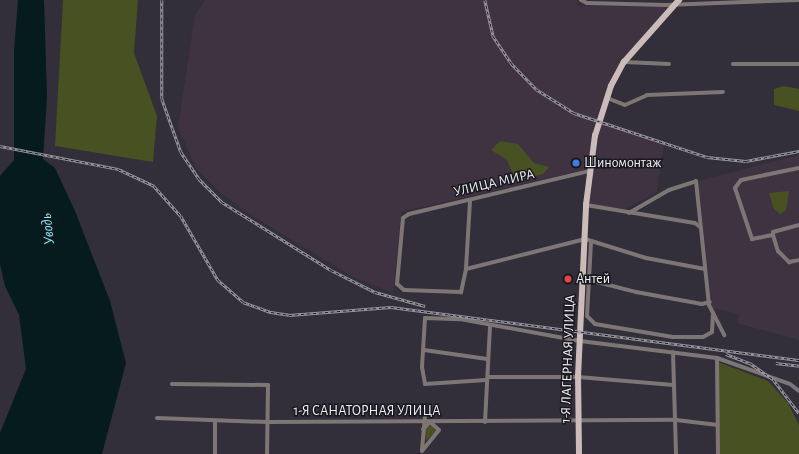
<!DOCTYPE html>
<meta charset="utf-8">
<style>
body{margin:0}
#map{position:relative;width:799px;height:454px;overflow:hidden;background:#322e3a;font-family:"Alegreya Sans",sans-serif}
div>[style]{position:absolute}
.industrial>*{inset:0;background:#3f3342}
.green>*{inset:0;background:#475121}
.water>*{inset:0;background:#051b1e}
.minor>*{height:4px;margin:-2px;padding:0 2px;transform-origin:2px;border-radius:2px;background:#7e7675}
.major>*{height:5.5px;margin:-2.75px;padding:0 2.75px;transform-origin:2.75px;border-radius:2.75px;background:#ccbcb9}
.rail>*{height:2.5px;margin-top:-1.25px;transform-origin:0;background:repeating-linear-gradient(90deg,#19181d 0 3px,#9a97a1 0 6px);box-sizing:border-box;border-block:1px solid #9a97a1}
.dots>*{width:11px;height:11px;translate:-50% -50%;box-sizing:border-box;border:2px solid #19181d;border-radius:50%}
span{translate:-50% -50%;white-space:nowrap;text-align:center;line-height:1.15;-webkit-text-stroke:3px #19181d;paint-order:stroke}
.poi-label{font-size:14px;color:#f0eef6}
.left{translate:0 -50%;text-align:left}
.street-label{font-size:14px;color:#f0eef6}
.water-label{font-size:15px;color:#82effb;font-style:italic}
</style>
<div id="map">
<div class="industrial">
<div style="clip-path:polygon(205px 0,577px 0,578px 6px,670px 7px,622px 59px,610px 82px,594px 134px,588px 169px,401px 212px,393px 293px,353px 277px,248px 213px,220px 192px,196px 168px,178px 127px,195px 15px)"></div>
<div style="clip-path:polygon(601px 122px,664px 144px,657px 192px,625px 209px,588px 205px)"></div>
<div style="clip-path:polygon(799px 155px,799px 340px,737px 323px,739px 314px,712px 308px,698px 181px)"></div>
</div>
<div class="green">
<div style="clip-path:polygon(63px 0,138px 0,134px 53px,157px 116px,153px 162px,55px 146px)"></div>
<div style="clip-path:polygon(784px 86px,799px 89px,799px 111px,774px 105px,774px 89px)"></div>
<div style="clip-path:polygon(500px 141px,518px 144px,534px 163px,549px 167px,543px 174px,516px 181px,507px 160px,491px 150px)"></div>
<div style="clip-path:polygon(789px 191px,786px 210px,780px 214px,774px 209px,769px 193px)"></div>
<div style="clip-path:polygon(718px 362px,768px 381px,788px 403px,799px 425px,799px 454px,719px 454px)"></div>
<div style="clip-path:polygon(431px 425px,436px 431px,426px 441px,425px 429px)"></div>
</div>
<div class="water">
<div style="clip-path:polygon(18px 0,44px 0,47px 97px,43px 159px,55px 168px,75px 211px,110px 301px,126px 363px,102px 454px,0 454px,0 433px,26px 369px,19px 315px,5px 286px,0 264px,0 176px,14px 160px,14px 50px)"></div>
</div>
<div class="minor">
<div style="left:581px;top:0;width:7px;rotate:27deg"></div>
<div style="left:587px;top:3px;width:79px;rotate:1.5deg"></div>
<div style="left:666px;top:5px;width:133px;rotate:-2.2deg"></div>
<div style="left:624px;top:62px;width:45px;rotate:2.5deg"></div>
<div style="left:733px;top:64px;width:66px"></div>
<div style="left:607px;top:98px;width:19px;rotate:21deg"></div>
<div style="left:625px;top:105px;width:24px;rotate:-24deg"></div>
<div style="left:647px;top:95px;width:76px;rotate:-2.3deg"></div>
<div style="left:799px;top:168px;width:59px;rotate:168.3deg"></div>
<div style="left:741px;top:180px;width:10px;rotate:127deg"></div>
<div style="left:735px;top:188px;width:54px;rotate:71.6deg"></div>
<div style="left:752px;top:239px;width:21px;rotate:-11deg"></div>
<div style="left:773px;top:235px;width:17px;rotate:73deg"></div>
<div style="left:778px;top:251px;width:16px;rotate:45deg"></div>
<div style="left:789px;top:262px;width:10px;rotate:-11deg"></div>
<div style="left:470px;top:201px;width:68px;rotate:93.4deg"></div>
<div style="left:466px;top:269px;width:24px;rotate:102deg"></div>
<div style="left:461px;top:292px;width:57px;rotate:-178deg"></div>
<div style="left:404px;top:290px;width:9px;rotate:-139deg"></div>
<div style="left:397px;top:284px;width:66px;rotate:-84.8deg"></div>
<div style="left:403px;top:218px;width:7px;rotate:-34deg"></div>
<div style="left:409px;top:214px;width:186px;rotate:-13.4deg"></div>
<div style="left:586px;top:205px;width:110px;rotate:9.4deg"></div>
<div style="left:695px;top:223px;width:6px;rotate:39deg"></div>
<div style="left:629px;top:213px;width:46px;rotate:-29.9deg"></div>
<div style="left:669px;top:190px;width:28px;rotate:-18deg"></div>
<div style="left:696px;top:181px;width:125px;rotate:84deg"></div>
<div style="left:709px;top:305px;width:34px;rotate:63deg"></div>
<div style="left:773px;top:235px;width:3px;rotate:-90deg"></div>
<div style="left:773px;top:232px;width:27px;rotate:-15deg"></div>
<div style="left:591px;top:242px;width:74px;rotate:93.1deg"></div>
<div style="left:587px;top:316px;width:11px;rotate:45deg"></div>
<div style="left:595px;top:324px;width:79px;rotate:9.5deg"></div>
<div style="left:673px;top:337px;width:30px"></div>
<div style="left:703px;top:337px;width:10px;rotate:-29deg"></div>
<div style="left:712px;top:332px;width:19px;rotate:-87deg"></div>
<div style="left:466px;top:269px;width:123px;rotate:-14.1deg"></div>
<div style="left:585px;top:239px;width:64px;rotate:17.3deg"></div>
<div style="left:646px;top:258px;width:60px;rotate:10.6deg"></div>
<div style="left:589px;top:280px;width:49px;rotate:14.3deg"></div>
<div style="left:636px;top:292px;width:67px;rotate:10.3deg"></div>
<div style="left:702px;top:304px;width:8px;rotate:-14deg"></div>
<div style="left:424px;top:350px;width:64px;rotate:8.1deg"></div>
<div style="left:673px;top:352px;width:102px;rotate:88.3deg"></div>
<div style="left:717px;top:358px;width:96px;rotate:89.4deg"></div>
<div style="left:489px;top:377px;width:89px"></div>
<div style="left:578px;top:377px;width:96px;rotate:4.8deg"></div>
<div style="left:486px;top:380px;width:61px;rotate:176.2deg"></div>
<div style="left:425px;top:384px;width:17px;rotate:-100deg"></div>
<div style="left:422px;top:367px;width:49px;rotate:-86.5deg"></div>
<div style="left:425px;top:318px;width:35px;rotate:2deg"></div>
<div style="left:460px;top:319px;width:122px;rotate:10.4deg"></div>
<div style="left:580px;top:341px;width:138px;rotate:7.1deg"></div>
<div style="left:717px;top:358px;width:77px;rotate:19.6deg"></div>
<div style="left:790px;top:384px;width:11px;rotate:38deg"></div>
<div style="left:172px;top:384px;width:96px;rotate:0.6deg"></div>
<div style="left:268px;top:385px;width:69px;rotate:90.8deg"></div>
<div style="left:157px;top:418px;width:110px;rotate:2.1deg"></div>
<div style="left:267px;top:422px;width:409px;rotate:-0.3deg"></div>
<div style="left:676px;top:420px;width:42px;rotate:6.8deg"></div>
<div style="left:485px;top:422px;width:97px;rotate:-87deg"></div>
<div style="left:422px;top:450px;width:34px;rotate:-85deg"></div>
<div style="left:422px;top:451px;width:27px;rotate:-51deg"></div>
<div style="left:439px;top:430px;width:12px;rotate:-138deg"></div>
<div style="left:430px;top:422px;width:10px;rotate:135deg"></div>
<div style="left:215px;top:454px;width:33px;rotate:-90deg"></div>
</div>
<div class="major">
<div style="left:579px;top:454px;width:77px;rotate:-90.7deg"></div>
<div style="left:578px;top:377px;width:172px;rotate:-87.3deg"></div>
<div style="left:586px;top:205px;width:70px;rotate:-82.6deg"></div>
<div style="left:595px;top:136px;width:52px;rotate:-72.3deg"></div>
<div style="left:611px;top:86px;width:27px;rotate:-62deg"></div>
<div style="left:624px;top:62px;width:83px;rotate:-48.4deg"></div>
</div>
<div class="rail">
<div style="left:162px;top:0;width:99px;rotate:90deg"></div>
<div style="left:162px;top:99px;width:56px;rotate:70.3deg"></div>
<div style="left:181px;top:152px;width:32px;rotate:56deg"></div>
<div style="left:199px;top:179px;width:33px;rotate:45deg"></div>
<div style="left:222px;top:202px;width:128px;rotate:32deg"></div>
<div style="left:331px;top:270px;width:49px;rotate:26.6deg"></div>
<div style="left:375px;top:292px;width:52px;rotate:15.6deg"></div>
<div style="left:485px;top:0;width:37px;rotate:77deg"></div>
<div style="left:493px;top:36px;width:32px;rotate:56deg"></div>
<div style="left:511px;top:63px;width:36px;rotate:46deg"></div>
<div style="left:536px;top:89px;width:45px;rotate:32.3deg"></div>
<div style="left:574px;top:113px;width:140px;rotate:18.3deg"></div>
<div style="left:707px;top:157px;width:39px;rotate:6deg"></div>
<div style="left:746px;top:161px;width:54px;rotate:-10.7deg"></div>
<div style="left:0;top:146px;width:120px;rotate:11deg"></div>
<div style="left:118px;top:169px;width:40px;rotate:25deg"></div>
<div style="left:154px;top:186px;width:40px;rotate:48deg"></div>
<div style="left:181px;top:216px;width:74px;rotate:60deg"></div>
<div style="left:218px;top:280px;width:33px;rotate:41deg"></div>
<div style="left:243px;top:302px;width:30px;rotate:20deg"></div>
<div style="left:271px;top:312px;width:18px;rotate:9deg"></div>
<div style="left:289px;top:315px;width:102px;rotate:-4.5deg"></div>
<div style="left:391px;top:307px;width:411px;rotate:7.4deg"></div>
<div style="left:726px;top:354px;width:26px;rotate:21deg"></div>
<div style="left:750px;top:363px;width:28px;rotate:35deg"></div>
<div style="left:773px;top:379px;width:43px;rotate:52.6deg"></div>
<div style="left:776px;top:363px;width:23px;rotate:7deg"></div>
</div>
<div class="dots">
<div style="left:576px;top:163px;background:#3f7fe0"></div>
<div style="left:568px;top:279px;background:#e0444e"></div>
</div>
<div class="poi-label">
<span class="left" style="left:584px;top:163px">Шиномонтаж</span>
<span class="left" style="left:576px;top:279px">Антей</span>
</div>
<div class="street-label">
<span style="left:494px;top:183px;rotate:-13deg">УЛИЦА МИРА</span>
<span style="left:568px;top:359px;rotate:-88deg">1-Я ЛАГЕРНАЯ УЛИЦА</span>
<span style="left:367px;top:411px">1-Я САНАТОРНАЯ УЛИЦА</span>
</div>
<div class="water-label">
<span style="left:48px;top:229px;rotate:-96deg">Уводь</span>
</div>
</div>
